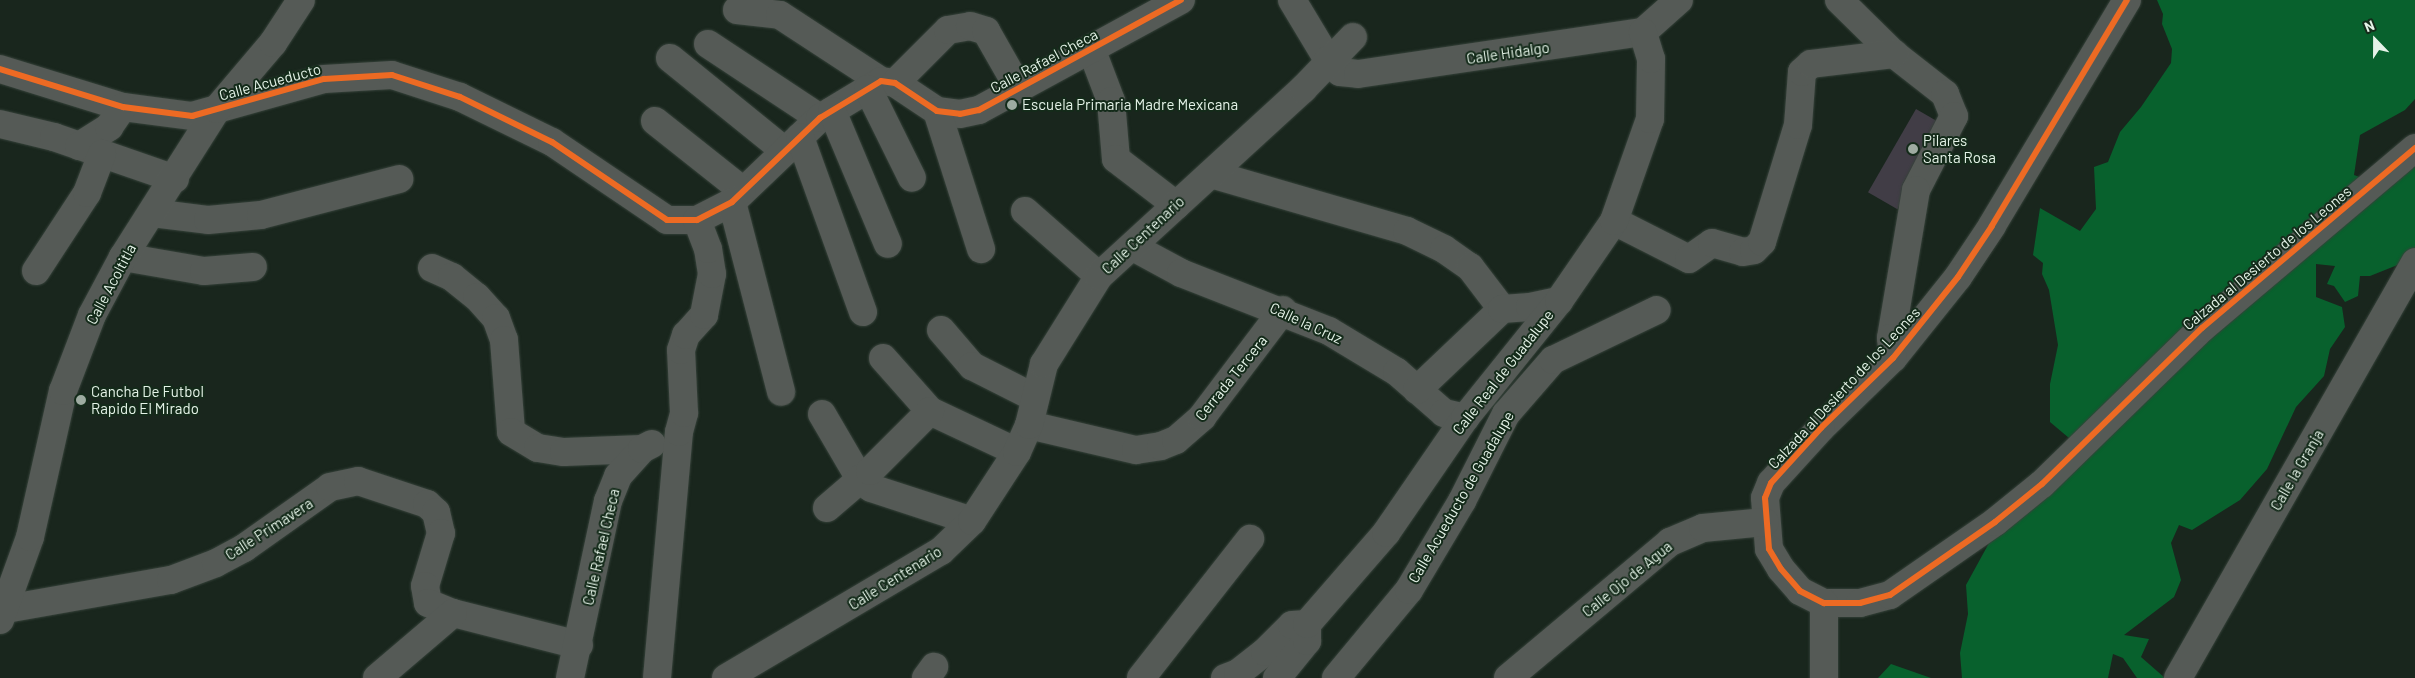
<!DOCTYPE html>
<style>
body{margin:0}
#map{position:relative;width:2415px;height:678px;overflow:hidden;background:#19261d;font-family:Barlow,sans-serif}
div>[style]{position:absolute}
.forest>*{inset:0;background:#08612d}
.building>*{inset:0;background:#413d46;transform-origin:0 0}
.roads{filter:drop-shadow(0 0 1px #36423a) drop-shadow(0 0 1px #36423a)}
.minor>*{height:28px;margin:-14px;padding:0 14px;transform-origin:14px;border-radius:14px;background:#555a56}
.cycleway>*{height:6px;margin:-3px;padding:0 3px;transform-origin:3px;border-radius:3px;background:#ed6a23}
.dots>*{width:14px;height:14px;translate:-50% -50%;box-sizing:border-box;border:2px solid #142b1a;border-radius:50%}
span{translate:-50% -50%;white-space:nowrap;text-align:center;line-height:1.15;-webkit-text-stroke:4px #142b1a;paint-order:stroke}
.street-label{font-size:15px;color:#e5f3e8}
.poi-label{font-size:15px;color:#e5f3e8}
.left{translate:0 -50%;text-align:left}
.north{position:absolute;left:2350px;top:15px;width:50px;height:50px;-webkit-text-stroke:4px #142b1a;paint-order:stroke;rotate:338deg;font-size:14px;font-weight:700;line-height:20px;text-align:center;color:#e5f3e8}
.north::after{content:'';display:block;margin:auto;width:18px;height:22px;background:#e5f3e8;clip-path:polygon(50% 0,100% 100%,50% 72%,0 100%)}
</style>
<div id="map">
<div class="forest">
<div style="clip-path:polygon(2157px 0,2415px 0,2415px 99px,2405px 110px,2360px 135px,2354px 175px,2389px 188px,2415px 166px,2415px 258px,2370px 276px,2360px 276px,2358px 296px,2345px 302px,2334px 286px,2327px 284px,2335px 266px,2316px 264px,2316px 297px,2342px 307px,2345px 327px,2330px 349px,2324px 376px,2296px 407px,2267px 469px,2240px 500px,2192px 530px,2179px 525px,2171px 543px,2181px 580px,2174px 597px,2124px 635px,2149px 639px,2141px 657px,2165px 678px,2137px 678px,2123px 658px,2113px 654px,2108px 678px,1962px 678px,1960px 653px,1968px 614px,1966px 585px,2006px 512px,2073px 467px,2069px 438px,2050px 422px,2050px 384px,2058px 345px,2049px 290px,2042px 274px,2043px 263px,2033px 255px,2040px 208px,2080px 231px,2096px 209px,2094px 167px,2108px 162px,2120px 132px,2141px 107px,2171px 63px,2172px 49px,2162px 24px,2163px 14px)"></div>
<div style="clip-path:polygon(1891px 664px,1931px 678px,1878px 678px)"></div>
</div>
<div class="building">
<div style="left:1916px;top:109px;width:34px;height:96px;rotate:30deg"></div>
</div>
<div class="roads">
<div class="minor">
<div style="left:1292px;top:0;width:70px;rotate:59deg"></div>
<div style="left:1328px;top:60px;width:17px;rotate:45deg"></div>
<div style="left:1340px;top:72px;width:18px;rotate:6deg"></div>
<div style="left:1358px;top:74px;width:288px;rotate:-8.4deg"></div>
<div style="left:1643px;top:32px;width:48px;rotate:-41.6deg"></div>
<div style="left:1839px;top:0;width:77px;rotate:44.5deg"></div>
<div style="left:1894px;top:54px;width:65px;rotate:38.1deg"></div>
<div style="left:1945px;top:94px;width:24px;rotate:68deg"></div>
<div style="left:1954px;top:116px;width:83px;rotate:117.2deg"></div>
<div style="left:1916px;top:190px;width:150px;rotate:99.6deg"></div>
<div style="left:1891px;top:338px;width:20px;rotate:84deg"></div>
<div style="left:2127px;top:0;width:263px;rotate:120.9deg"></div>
<div style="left:1992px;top:226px;width:61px;rotate:123.7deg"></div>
<div style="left:1958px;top:277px;width:104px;rotate:128.7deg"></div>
<div style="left:1893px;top:358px;width:100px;rotate:135.8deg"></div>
<div style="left:1821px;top:428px;width:74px;rotate:132.3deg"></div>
<div style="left:1771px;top:483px;width:16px;rotate:112deg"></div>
<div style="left:1765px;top:498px;width:51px;rotate:85.5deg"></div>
<div style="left:1769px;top:549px;width:23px;rotate:59deg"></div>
<div style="left:1781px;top:569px;width:29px;rotate:49deg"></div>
<div style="left:1800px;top:591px;width:27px;rotate:27deg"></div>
<div style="left:1824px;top:603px;width:36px"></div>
<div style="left:1860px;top:603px;width:31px;rotate:-15deg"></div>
<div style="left:1890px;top:595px;width:128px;rotate:-34.8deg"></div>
<div style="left:1995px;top:522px;width:60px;rotate:-39deg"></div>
<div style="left:2042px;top:484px;width:223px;rotate:-44.3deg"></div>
<div style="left:2202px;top:328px;width:279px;rotate:-40.2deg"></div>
<div style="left:737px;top:10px;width:43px;rotate:6.6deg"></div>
<div style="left:780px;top:15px;width:121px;rotate:33.2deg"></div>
<div style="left:708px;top:44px;width:134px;rotate:33.5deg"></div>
<div style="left:1092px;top:51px;width:53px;rotate:69.2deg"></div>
<div style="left:1111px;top:101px;width:58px;rotate:85.1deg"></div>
<div style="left:1116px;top:159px;width:76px;rotate:37.5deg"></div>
<div style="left:670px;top:58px;width:148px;rotate:39deg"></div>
<div style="left:0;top:69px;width:129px;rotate:17.2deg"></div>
<div style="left:123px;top:107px;width:70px;rotate:7.4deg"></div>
<div style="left:192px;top:116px;width:137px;rotate:-15.7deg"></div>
<div style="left:324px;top:79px;width:68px;rotate:-3.4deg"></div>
<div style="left:392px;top:75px;width:71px;rotate:17.9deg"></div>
<div style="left:460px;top:97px;width:102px;rotate:26.1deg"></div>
<div style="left:552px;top:142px;width:139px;rotate:34.1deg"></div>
<div style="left:667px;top:220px;width:30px"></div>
<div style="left:697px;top:220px;width:39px;rotate:-27deg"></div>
<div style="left:732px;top:202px;width:122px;rotate:-43.7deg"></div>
<div style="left:820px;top:118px;width:71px;rotate:-31.2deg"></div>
<div style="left:881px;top:81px;width:14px;rotate:8deg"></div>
<div style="left:895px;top:83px;width:50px;rotate:33.7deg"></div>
<div style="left:937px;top:111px;width:23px;rotate:7deg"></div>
<div style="left:960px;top:114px;width:19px;rotate:-12deg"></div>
<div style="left:979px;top:110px;width:230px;rotate:-28.6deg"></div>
<div style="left:895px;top:83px;width:75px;rotate:-45deg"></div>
<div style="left:948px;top:30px;width:22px;rotate:-10deg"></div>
<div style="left:970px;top:26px;width:17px;rotate:17deg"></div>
<div style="left:986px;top:31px;width:64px;rotate:60.3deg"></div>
<div style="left:868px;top:89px;width:99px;rotate:63.7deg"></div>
<div style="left:832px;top:111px;width:144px;rotate:67.2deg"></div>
<div style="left:937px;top:111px;width:145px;rotate:72.3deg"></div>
<div style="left:655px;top:121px;width:111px;rotate:38.4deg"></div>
<div style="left:0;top:124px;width:56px;rotate:13.5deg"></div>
<div style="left:54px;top:137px;width:128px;rotate:19.1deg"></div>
<div style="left:800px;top:137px;width:186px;rotate:70.2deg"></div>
<div style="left:79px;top:146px;width:36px;rotate:-32deg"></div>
<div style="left:109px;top:127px;width:24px;rotate:-55deg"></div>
<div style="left:1211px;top:174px;width:204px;rotate:16.2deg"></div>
<div style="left:1407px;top:231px;width:41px;rotate:25.9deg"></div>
<div style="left:1444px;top:249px;width:32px;rotate:35deg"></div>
<div style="left:1470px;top:267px;width:53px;rotate:52.7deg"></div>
<div style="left:732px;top:202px;width:196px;rotate:75.5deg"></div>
<div style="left:1025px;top:211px;width:98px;rotate:41.3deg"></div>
<div style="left:152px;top:213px;width:56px;rotate:7.1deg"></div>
<div style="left:208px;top:220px;width:53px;rotate:-5.4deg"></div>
<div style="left:261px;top:215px;width:143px;rotate:-14.6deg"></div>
<div style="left:1614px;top:221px;width:84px;rotate:26.9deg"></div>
<div style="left:1689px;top:259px;width:28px;rotate:-35deg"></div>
<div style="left:1712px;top:243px;width:32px;rotate:16deg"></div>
<div style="left:1743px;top:252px;width:11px;rotate:-10deg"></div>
<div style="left:1754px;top:250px;width:11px;rotate:-45deg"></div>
<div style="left:1762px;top:242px;width:122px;rotate:-72.9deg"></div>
<div style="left:1798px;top:125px;width:53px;rotate:-85.7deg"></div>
<div style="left:1802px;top:72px;width:12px;rotate:-42deg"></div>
<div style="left:1811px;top:64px;width:84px;rotate:-6.9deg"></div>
<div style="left:1133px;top:247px;width:55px;rotate:28.4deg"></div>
<div style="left:1181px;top:273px;width:159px;rotate:21.4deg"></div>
<div style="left:1329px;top:331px;width:79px;rotate:31.1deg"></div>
<div style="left:1397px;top:372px;width:62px;rotate:41.1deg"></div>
<div style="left:1444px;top:413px;width:22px;rotate:13deg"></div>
<div style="left:123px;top:257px;width:82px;rotate:9.8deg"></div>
<div style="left:204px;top:271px;width:49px;rotate:-4.7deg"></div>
<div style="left:432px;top:268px;width:22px;rotate:24deg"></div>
<div style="left:452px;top:277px;width:32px;rotate:39deg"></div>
<div style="left:477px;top:297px;width:28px;rotate:48deg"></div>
<div style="left:496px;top:318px;width:23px;rotate:70deg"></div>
<div style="left:504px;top:340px;width:92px;rotate:85.6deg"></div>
<div style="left:511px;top:432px;width:31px;rotate:31deg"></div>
<div style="left:538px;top:448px;width:26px;rotate:9deg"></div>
<div style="left:564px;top:452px;width:78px;rotate:-2.2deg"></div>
<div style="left:36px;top:271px;width:93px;rotate:-56.8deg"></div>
<div style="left:87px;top:193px;width:42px;rotate:-69deg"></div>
<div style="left:941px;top:330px;width:48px;rotate:49.3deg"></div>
<div style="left:972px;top:366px;width:71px;rotate:26.9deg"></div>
<div style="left:883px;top:358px;width:71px;rotate:48.4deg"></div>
<div style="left:930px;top:411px;width:96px;rotate:25.2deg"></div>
<div style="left:1417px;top:390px;width:117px;rotate:-43.6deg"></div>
<div style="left:1502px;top:309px;width:28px;rotate:-4deg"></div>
<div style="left:1530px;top:307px;width:30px;rotate:-12deg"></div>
<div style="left:822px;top:414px;width:75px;rotate:59.7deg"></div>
<div style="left:860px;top:479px;width:14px;rotate:39deg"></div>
<div style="left:871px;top:488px;width:106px;rotate:18.1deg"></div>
<div style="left:1029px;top:425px;width:110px;rotate:13.2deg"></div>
<div style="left:1136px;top:450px;width:25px;rotate:-9deg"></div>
<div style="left:1161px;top:446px;width:16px;rotate:-22deg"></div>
<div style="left:1176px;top:440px;width:35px;rotate:-41deg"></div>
<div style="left:1202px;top:417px;width:134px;rotate:-52.9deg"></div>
<div style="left:827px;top:508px;width:57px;rotate:-40.7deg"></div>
<div style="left:870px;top:471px;width:85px;rotate:-45deg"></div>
<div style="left:6px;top:609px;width:168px;rotate:-10deg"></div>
<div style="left:171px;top:580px;width:48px;rotate:-20.7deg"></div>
<div style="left:216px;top:563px;width:32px;rotate:-28deg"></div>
<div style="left:244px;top:548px;width:105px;rotate:-35.3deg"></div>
<div style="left:330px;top:487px;width:29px;rotate:-12deg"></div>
<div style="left:358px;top:481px;width:73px;rotate:18.4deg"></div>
<div style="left:427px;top:504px;width:12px;rotate:42deg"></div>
<div style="left:436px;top:512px;width:22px;rotate:77deg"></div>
<div style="left:441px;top:533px;width:55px;rotate:106.8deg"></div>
<div style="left:425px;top:586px;width:17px;rotate:80deg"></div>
<div style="left:428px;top:603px;width:27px;rotate:22deg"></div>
<div style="left:453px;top:613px;width:130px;rotate:14.3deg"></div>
<div style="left:0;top:620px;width:88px;rotate:-70.1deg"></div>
<div style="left:30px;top:537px;width:150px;rotate:-77.3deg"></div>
<div style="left:63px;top:391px;width:81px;rotate:-69.1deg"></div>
<div style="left:92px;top:315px;width:66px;rotate:-61.9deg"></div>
<div style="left:123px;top:257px;width:175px;rotate:-57.6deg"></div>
<div style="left:217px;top:109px;width:87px;rotate:-49.7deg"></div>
<div style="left:273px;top:43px;width:51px;rotate:-56.9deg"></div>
<div style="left:377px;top:678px;width:100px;rotate:-40.5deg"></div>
<div style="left:570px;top:678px;width:181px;rotate:-77.9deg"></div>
<div style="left:608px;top:501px;width:27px;rotate:-68deg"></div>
<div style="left:618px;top:476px;width:36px;rotate:-48deg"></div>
<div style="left:642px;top:449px;width:11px;rotate:-27deg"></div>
<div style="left:657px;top:678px;width:247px;rotate:-84.9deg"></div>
<div style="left:679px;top:432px;width:20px;rotate:-75deg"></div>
<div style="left:684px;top:413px;width:63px;rotate:-92.7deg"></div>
<div style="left:681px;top:350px;width:16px;rotate:-72deg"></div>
<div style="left:686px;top:335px;width:27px;rotate:-48deg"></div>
<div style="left:704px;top:315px;width:42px;rotate:-79deg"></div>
<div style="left:712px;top:274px;width:25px;rotate:-99deg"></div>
<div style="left:708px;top:249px;width:31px;rotate:-111deg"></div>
<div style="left:726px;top:678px;width:250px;rotate:-30.6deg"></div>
<div style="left:941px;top:551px;width:43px;rotate:-44.1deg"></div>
<div style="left:972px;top:521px;width:82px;rotate:-56.9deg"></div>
<div style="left:1017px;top:452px;width:30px;rotate:-66deg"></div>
<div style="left:1029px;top:425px;width:63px;rotate:-76.2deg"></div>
<div style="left:1044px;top:364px;width:104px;rotate:-58deg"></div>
<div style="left:1099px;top:276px;width:277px;rotate:-42.5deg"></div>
<div style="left:1303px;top:89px;width:72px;rotate:-46.1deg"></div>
<div style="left:926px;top:678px;width:14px;rotate:-54deg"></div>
<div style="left:1141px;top:678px;width:177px;rotate:-51.9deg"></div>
<div style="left:1225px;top:678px;width:14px;rotate:-21deg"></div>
<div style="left:1238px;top:673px;width:34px;rotate:-38deg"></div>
<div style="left:1265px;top:652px;width:38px;rotate:-45deg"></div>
<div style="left:1292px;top:625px;width:15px;rotate:-4deg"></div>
<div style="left:1277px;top:678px;width:48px;rotate:-51deg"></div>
<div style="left:1307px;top:641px;width:17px;rotate:-90deg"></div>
<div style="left:1307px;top:624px;width:121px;rotate:-49deg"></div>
<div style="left:1386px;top:533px;width:140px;rotate:-55.5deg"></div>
<div style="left:1465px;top:418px;width:150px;rotate:-51.2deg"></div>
<div style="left:1559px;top:301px;width:97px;rotate:-55.5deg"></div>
<div style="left:1614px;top:221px;width:108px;rotate:-70.6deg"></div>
<div style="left:1650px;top:119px;width:60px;rotate:-89deg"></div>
<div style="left:1651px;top:59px;width:28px;rotate:-107deg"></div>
<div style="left:1336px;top:678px;width:114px;rotate:-50.3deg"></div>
<div style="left:1409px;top:590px;width:104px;rotate:-59.2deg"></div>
<div style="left:1462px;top:501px;width:97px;rotate:-63.2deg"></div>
<div style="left:1506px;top:414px;width:72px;rotate:-49deg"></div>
<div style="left:1553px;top:360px;width:115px;rotate:-25.7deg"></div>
<div style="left:1508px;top:678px;width:212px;rotate:-40deg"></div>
<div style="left:1670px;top:542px;width:36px;rotate:-23deg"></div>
<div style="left:1703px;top:528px;width:62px;rotate:-5.5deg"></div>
<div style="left:1824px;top:678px;width:75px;rotate:-90deg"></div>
<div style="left:2178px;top:678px;width:479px;rotate:-60.3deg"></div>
</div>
</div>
<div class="cycleway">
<div style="left:2127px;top:0;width:263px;rotate:120.9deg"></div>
<div style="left:1992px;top:226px;width:61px;rotate:123.7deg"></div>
<div style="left:1958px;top:277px;width:104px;rotate:128.7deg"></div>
<div style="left:1893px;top:358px;width:100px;rotate:135.8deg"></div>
<div style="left:1821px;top:428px;width:74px;rotate:132.3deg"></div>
<div style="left:1771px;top:483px;width:16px;rotate:112deg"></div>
<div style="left:1765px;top:498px;width:51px;rotate:85.5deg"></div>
<div style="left:1769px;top:549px;width:23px;rotate:59deg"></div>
<div style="left:1781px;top:569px;width:29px;rotate:49deg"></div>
<div style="left:1800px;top:591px;width:27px;rotate:27deg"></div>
<div style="left:1824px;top:603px;width:36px"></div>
<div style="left:1860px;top:603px;width:31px;rotate:-15deg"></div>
<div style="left:1890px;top:595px;width:128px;rotate:-34.8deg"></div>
<div style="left:1995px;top:522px;width:60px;rotate:-39deg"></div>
<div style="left:2042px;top:484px;width:223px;rotate:-44.3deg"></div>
<div style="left:2202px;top:328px;width:279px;rotate:-40.2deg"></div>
<div style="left:0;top:69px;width:129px;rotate:17.2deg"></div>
<div style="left:123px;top:107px;width:70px;rotate:7.4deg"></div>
<div style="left:192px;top:116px;width:137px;rotate:-15.7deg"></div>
<div style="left:324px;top:79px;width:68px;rotate:-3.4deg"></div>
<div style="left:392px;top:75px;width:71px;rotate:17.9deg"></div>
<div style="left:460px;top:97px;width:102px;rotate:26.1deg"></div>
<div style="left:552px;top:142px;width:139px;rotate:34.1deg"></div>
<div style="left:667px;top:220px;width:30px"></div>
<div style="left:697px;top:220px;width:39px;rotate:-27deg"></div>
<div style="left:732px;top:202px;width:122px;rotate:-43.7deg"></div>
<div style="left:820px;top:118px;width:71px;rotate:-31.2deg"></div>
<div style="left:881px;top:81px;width:14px;rotate:8deg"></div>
<div style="left:895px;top:83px;width:50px;rotate:33.7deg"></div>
<div style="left:937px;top:111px;width:23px;rotate:7deg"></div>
<div style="left:960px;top:114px;width:19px;rotate:-12deg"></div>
<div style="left:979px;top:110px;width:230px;rotate:-28.6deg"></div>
</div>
<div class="dots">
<div style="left:1012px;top:105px;background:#9eaba1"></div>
<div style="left:1913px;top:149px;background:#9eaba1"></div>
<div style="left:81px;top:400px;background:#9eaba1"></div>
</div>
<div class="street-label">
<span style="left:1508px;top:53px;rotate:-8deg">Calle Hidalgo</span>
<span style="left:1044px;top:61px;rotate:-28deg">Calle Rafael Checa</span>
<span style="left:270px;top:82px;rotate:-15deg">Calle Acueducto</span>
<span style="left:1143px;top:235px;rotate:-43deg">Calle Centenario</span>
<span style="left:2267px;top:258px;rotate:-40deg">Calzada al Desierto de los Leones</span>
<span style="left:111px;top:284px;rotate:-62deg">Calle Acoltitla</span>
<span style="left:1306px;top:323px;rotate:25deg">Calle la Cruz</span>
<span style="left:1503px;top:372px;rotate:-52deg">Calle Real de Guadalupe</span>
<span style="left:1231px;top:378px;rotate:-51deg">Cerrada Tercera</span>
<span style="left:1844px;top:388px;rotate:-47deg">Calzada al Desierto de los Leones</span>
<span style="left:2297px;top:470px;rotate:-60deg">Calle la Granja</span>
<span style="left:1461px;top:497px;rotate:-60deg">Calle Acueducto de Guadalupe</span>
<span style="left:269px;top:529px;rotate:-33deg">Calle Primavera</span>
<span style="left:601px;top:547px;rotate:-77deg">Calle Rafael Checa</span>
<span style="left:895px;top:578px;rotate:-32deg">Calle Centenario</span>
<span style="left:1627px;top:579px;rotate:-39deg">Calle Ojo de Agua</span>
</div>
<div class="poi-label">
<span class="left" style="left:1022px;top:105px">Escuela Primaria Madre Mexicana</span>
<span class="left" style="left:1923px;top:149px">Pilares<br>Santa Rosa</span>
<span class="left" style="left:91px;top:400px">Cancha De Futbol<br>Rapido El Mirado</span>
</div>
<div class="north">N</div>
</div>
